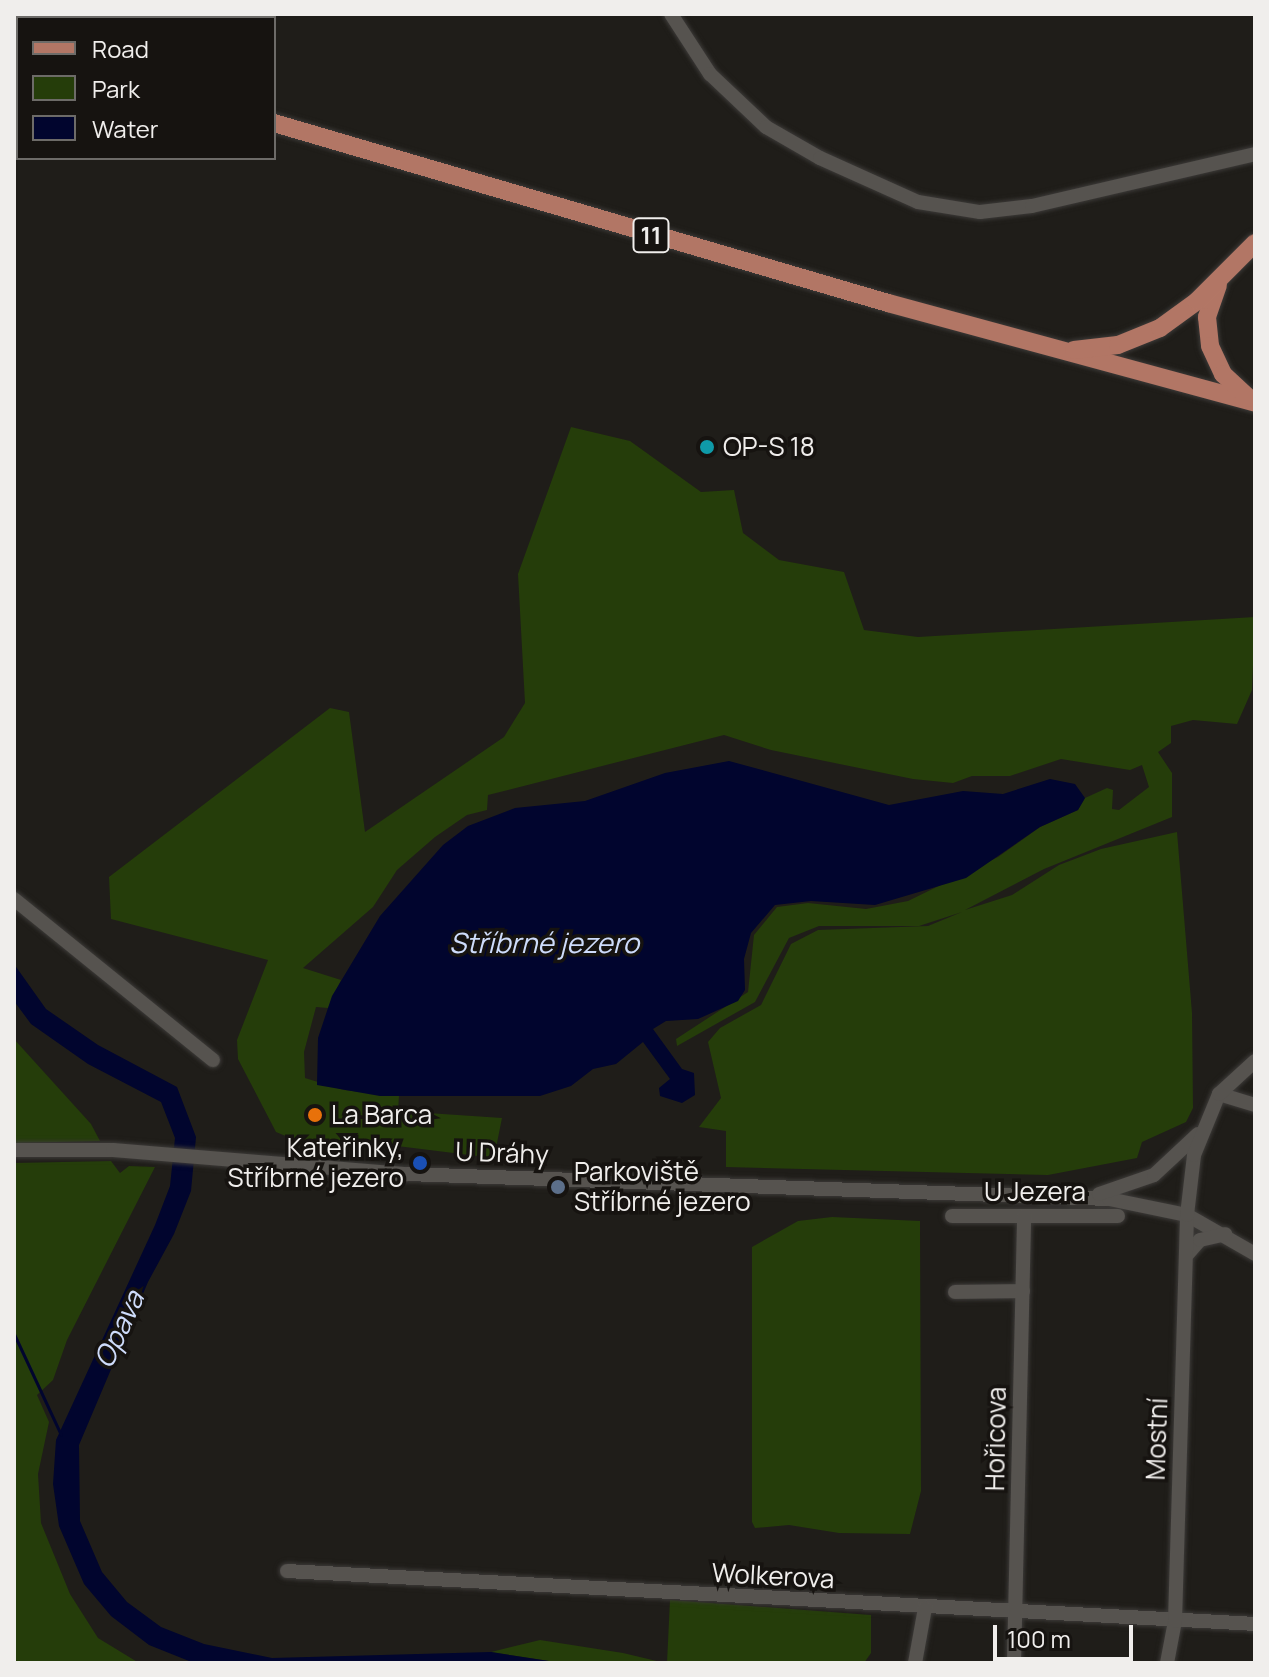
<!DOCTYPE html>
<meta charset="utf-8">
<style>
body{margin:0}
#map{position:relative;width:1269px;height:1677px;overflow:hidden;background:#1f1d19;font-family:Manrope,sans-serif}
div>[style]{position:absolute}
.green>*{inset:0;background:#253d0a}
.water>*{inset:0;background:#01052e}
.stream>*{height:3px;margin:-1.5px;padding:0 1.5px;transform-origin:1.5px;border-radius:1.5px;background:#01052e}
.roads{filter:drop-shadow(0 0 2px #3c3a38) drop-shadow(0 0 2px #3c3a38)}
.minor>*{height:14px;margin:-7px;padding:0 7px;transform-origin:7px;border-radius:7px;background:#56534f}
.major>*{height:18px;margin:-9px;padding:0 9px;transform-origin:9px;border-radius:9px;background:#b27665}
.dots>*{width:22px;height:22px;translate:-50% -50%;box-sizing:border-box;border:4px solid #161310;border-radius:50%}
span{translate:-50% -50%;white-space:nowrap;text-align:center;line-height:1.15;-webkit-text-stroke:7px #161310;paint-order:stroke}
.shield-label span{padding:2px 6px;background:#161310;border:2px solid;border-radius:6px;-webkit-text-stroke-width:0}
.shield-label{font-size:24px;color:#f0eeec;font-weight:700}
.poi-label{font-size:26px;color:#f0eeec}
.left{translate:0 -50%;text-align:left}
.right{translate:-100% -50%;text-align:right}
.street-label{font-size:26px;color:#f0eeec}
.water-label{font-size:28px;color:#cedcfb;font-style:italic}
.frame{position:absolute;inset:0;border:16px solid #f0eeec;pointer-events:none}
.legend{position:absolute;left:16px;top:16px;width:260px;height:144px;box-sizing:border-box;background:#161310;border:2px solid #6d6b68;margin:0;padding:10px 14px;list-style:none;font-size:24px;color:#f0eeec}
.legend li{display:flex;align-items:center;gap:16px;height:40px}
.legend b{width:40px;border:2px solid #6d6b68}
.scale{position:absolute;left:993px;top:1625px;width:140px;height:36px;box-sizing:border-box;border:4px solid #f0eeec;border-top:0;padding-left:10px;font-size:24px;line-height:28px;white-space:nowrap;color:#f0eeec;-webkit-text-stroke:6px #161310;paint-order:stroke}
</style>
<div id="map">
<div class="green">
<div style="clip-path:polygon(571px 427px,630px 441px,701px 492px,734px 490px,743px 533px,779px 560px,844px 572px,864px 630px,918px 637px,1255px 617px,1252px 690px,1237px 724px,1193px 720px,1171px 726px,1171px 743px,1158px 752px,1172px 773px,1172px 817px,1044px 869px,965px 910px,1012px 895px,1059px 865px,1101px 849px,1177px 832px,1192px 1013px,1193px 1108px,1186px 1122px,1142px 1142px,1137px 1158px,1048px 1175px,726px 1167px,726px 1131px,699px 1127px,721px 1098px,708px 1042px,720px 1028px,761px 1005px,791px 944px,818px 930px,928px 926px,962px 912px,919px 926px,819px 926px,789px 938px,755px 1002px,677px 1046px,676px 1039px,748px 992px,754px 935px,777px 907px,808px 903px,866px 909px,908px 901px,998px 857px,1040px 827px,1078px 810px,1085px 798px,1107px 788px,1113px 790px,1112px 809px,1119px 810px,1149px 787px,1142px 765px,1130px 770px,1061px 759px,1010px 776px,972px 776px,953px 783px,913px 779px,771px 750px,724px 735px,488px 795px,487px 810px,467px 815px,435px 837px,397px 870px,373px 907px,303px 968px,341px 980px,328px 1008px,316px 1007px,304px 1052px,305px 1078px,344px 1090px,399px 1096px,398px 1111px,502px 1118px,494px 1158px,397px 1146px,307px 1145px,276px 1132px,238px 1059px,237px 1040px,268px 960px,111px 919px,109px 877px,330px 708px,349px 712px,365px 832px,504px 737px,525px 703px,518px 574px)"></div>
<div style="clip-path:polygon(14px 1039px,91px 1124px,100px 1141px,14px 1143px)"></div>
<div style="clip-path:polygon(111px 1161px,120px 1173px,129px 1166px,155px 1167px,67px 1340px,53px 1380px,37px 1395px,49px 1422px,38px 1474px,41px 1523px,70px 1594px,98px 1638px,139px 1663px,14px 1663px,14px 1163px)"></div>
<div style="clip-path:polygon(832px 1217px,920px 1221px,921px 1491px,910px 1534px,839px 1533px,789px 1525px,755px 1528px,752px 1522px,752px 1247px,798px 1221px)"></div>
<div style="clip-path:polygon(670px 1600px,871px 1615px,871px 1653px,864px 1663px,667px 1663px)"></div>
<div style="clip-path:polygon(540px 1640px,623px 1653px,665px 1663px,562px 1663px,491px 1652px)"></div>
</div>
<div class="water">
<div style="clip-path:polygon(729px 761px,889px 805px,963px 791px,1003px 794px,1050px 779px,1075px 784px,1085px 798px,1078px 810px,1040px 827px,966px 878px,875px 905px,811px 901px,775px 905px,751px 933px,744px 959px,745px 990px,738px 1001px,698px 1019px,666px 1021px,653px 1029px,682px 1069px,694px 1073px,695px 1095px,682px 1103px,660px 1096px,659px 1088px,670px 1079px,643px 1042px,616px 1064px,593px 1069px,571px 1086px,540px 1096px,380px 1096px,317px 1085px,318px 1038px,332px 996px,380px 916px,443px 845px,468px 826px,515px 808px,585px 801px,665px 773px)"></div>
<div style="clip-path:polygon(14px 964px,46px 1009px,98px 1045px,177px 1087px,196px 1137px,191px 1191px,174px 1234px,148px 1282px,79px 1445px,80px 1521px,102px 1572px,127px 1602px,161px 1627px,204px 1644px,272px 1658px,491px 1652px,562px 1663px,194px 1663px,149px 1645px,111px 1616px,84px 1584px,59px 1526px,53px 1484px,56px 1440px,155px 1225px,170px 1186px,175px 1138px,161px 1102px,88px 1064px,31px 1024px,14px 1001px)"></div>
</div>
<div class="stream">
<div style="left:14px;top:1334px;width:111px;rotate:65deg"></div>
</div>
<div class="roads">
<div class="minor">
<div style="left:671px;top:14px;width:72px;rotate:57deg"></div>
<div style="left:710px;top:74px;width:77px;rotate:43.4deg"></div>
<div style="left:766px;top:127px;width:62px;rotate:29.9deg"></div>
<div style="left:820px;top:158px;width:107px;rotate:24.2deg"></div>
<div style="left:918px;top:202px;width:63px;rotate:9.2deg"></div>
<div style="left:980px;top:212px;width:52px;rotate:-6.6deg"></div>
<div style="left:1032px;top:206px;width:229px;rotate:-13.1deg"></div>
<div style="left:14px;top:899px;width:256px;rotate:39deg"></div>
<div style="left:1219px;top:1094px;width:38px;rotate:17deg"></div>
<div style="left:14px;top:1150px;width:99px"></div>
<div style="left:113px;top:1150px;width:295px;rotate:4.7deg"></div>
<div style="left:407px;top:1174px;width:702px;rotate:2.04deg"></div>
<div style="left:1109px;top:1199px;width:80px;rotate:11.6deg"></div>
<div style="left:1187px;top:1215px;width:78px;rotate:29.8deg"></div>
<div style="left:1099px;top:1194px;width:58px;rotate:-19.1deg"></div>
<div style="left:1154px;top:1175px;width:60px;rotate:-43deg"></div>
<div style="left:952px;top:1216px;width:166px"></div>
<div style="left:1186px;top:1256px;width:21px;rotate:-49deg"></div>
<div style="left:1200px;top:1240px;width:26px;rotate:-13deg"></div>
<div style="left:955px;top:1292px;width:68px;rotate:-0.8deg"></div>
<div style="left:287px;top:1571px;width:969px;rotate:3.13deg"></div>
<div style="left:915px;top:1663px;width:56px;rotate:-79.7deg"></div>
<div style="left:1014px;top:1663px;width:447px;rotate:-88.7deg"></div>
<div style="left:1167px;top:1663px;width:43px;rotate:-79.2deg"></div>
<div style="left:1175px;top:1621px;width:406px;rotate:-88.3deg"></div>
<div style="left:1187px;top:1215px;width:60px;rotate:-83.3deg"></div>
<div style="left:1194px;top:1155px;width:66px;rotate:-67.7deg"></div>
<div style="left:1219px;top:1094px;width:49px;rotate:-42.5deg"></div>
</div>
<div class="major">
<div style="left:14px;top:45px;width:4px;rotate:14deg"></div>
<div style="left:274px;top:123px;width:640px;rotate:16.34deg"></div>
<div style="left:888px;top:303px;width:380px;rotate:15.2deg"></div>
<div style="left:1218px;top:285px;width:34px;rotate:109deg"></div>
<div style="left:1207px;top:317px;width:29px;rotate:84deg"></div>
<div style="left:1210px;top:346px;width:31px;rotate:65deg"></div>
<div style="left:1223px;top:374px;width:35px;rotate:43deg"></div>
<div style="left:1074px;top:350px;width:44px;rotate:-6.5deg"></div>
<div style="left:1118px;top:345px;width:45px;rotate:-22deg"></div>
<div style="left:1160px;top:328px;width:46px;rotate:-36.1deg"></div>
<div style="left:1197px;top:301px;width:82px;rotate:-45deg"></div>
</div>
</div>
<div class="dots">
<div style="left:707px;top:447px;background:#0f9aa8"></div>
<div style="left:315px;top:1115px;background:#e8710a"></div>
<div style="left:420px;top:1163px;background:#1a4fb4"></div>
<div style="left:558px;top:1187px;background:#5c6f8a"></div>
</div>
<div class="shield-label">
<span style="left:651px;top:235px">11</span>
</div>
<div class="poi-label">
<span class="left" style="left:723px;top:447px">OP-S 18</span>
<span class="left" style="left:331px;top:1115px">La Barca</span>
<span class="right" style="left:404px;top:1163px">Kateřinky,<br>Stříbrné jezero</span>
<span class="left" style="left:574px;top:1187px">Parkoviště<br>Stříbrné jezero</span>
</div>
<div class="street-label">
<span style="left:502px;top:1153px;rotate:2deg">U Dráhy</span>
<span style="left:1035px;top:1192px">U Jezera</span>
<span style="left:996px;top:1439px;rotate:-89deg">Hořicova</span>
<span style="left:1157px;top:1439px;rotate:-88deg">Mostní</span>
<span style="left:773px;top:1576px;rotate:3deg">Wolkerova</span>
</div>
<div class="water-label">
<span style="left:544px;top:942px">Stříbrné jezero</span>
<span style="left:118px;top:1329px;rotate:-65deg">Opava</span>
</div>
<div class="frame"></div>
<ul class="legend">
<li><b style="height:10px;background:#b27665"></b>Road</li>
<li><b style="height:22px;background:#253d0a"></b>Park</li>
<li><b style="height:22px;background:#01052e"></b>Water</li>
</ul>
<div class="scale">100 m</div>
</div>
